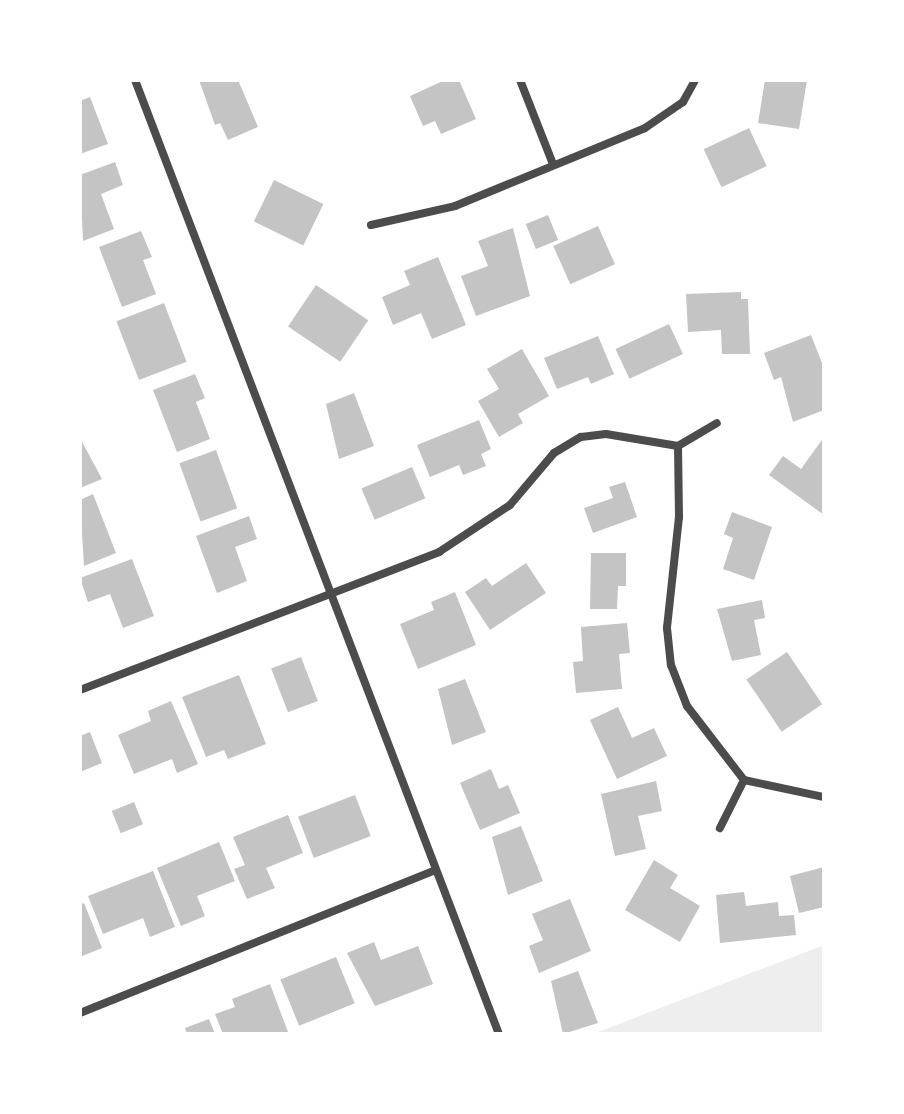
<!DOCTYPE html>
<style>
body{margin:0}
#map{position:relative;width:904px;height:1114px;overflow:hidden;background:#fff;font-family:"Fira Sans",sans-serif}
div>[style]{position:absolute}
.green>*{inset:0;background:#eee}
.building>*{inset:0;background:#c4c4c4;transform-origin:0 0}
.minor>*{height:8px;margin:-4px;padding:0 4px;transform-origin:4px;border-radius:4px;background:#4c4c4c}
span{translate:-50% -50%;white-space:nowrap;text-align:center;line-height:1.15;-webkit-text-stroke:6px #fff;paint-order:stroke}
.frame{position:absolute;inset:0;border:82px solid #fff;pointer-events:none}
</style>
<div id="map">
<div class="green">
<div style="clip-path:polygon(824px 945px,824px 1034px,593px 1034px)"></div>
</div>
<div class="building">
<div style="clip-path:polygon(199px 80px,238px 80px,258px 127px,228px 140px,220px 123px,215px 125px)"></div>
<div style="clip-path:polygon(445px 80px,459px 80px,476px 119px,441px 134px,435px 121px,423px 126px,410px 96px)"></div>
<div style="clip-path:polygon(765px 80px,807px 80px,799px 129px,758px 123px)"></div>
<div style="clip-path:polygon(90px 97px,108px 144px,80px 154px,80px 101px)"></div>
<div style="left:749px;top:128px;width:42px;height:50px;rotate:65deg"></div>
<div style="clip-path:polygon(115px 162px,123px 185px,101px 194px,114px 229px,83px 241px,80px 175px)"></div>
<div style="left:274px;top:180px;width:55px;height:46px;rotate:26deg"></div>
<div style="left:548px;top:215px;width:27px;height:24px;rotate:68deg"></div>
<div style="left:598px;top:226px;width:42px;height:49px;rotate:66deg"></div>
<div style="clip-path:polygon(513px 228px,530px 296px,476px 316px,461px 276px,488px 266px,478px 241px)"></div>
<div style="clip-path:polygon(141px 231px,152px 257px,143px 260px,156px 294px,122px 307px,99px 247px)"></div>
<div style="clip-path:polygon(438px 257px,466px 325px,432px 339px,421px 313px,393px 325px,382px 297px,410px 285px,404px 271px)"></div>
<div style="left:316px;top:285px;width:63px;height:50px;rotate:34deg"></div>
<div style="clip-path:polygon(741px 292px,741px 299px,748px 299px,750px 354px,722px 354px,721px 330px,688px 332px,686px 294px)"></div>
<div style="left:164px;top:303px;width:63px;height:51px;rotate:69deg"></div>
<div style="left:669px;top:324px;width:33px;height:59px;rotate:65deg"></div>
<div style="clip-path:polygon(811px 335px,824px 368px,824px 410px,793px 422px,781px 377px,774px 380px,764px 353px)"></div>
<div style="clip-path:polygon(598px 336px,614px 374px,591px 384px,588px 377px,557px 389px,544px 358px)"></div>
<div style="clip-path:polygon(522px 349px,549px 396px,518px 414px,523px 423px,499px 437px,478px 401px,499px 389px,487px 369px)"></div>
<div style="clip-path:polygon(195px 374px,205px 398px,196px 402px,210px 439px,177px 452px,153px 390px)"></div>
<div style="clip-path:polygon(354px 393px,374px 446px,339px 459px,326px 404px)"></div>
<div style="clip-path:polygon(479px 420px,491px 449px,481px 454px,486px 466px,463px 475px,459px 465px,430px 477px,417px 445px)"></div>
<div style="clip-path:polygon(824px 437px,824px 515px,769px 475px,783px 456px,801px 469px)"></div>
<div style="clip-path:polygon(80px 438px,102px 479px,80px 488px)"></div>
<div style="left:216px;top:450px;width:62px;height:39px;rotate:70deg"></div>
<div style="left:412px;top:467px;width:34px;height:55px;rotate:67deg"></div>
<div style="clip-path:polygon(625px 482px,637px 517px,593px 533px,584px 508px,613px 498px,609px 487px)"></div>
<div style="clip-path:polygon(93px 494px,116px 553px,84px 566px,80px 500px)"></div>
<div style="clip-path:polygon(732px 512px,772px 527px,754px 580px,723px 569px,733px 538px,724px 534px)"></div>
<div style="clip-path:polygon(249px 516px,257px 539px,235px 547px,247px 581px,217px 593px,196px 536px)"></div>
<div style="clip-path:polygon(591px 553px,626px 553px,626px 586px,618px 586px,617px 609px,590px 609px)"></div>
<div style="clip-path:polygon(132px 559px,154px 616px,123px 628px,110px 594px,88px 602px,80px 578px)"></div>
<div style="clip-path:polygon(526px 563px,546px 593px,490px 630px,465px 592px,486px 578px,492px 586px)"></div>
<div style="clip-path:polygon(455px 592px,476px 645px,418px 669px,400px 624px,434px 610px,431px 602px)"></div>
<div style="clip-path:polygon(762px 600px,765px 618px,754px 620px,761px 655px,732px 661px,717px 609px)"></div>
<div style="clip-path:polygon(627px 623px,630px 653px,619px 654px,622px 689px,576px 693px,573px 662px,583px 661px,581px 627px)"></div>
<div style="left:787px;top:652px;width:63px;height:49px;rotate:56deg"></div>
<div style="left:301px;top:657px;width:47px;height:32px;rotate:69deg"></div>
<div style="clip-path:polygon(239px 675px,266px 744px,228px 759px,224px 750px,206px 757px,182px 697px)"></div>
<div style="clip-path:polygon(465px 679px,486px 732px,452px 745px,438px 689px)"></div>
<div style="clip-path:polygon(171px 701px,198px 764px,177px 773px,172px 759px,134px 774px,118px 735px,151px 721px,148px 711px)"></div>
<div style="clip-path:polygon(618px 707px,632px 738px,654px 728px,667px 756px,617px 779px,590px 720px)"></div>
<div style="clip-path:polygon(90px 732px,102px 763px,80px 772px,80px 736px)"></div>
<div style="clip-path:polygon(491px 769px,499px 789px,508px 785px,520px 813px,480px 830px,460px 783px)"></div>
<div style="clip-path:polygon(656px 781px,662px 811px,638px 816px,646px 849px,615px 856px,601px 794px)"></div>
<div style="left:355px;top:795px;width:44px;height:61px;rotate:69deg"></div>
<div style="left:134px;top:802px;width:24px;height:24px;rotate:68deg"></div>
<div style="clip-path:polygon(288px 815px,303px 853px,266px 868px,275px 888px,247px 899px,234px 869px,245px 865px,233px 837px)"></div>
<div style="clip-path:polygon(521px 826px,543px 881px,508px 895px,492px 837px)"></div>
<div style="clip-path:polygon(219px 842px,235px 881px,197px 896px,205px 916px,181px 926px,157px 868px)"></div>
<div style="clip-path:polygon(654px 860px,678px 875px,670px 888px,700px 906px,680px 942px,625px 910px)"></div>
<div style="clip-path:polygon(824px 867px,824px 907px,799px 913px,790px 876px)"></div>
<div style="clip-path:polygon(153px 871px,175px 927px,150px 937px,143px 918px,103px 934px,88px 896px)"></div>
<div style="clip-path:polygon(744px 892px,746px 906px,778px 902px,779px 916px,794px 915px,796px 935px,720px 943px,716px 895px)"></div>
<div style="clip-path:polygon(570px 899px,591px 951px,539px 973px,529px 946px,543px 940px,532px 914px)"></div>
<div style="clip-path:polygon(84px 903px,102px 948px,80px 957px,80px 905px)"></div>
<div style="clip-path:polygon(374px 942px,381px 960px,418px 946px,433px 984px,375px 1006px,347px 953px)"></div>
<div style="left:336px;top:957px;width:50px;height:60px;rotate:68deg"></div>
<div style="clip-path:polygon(578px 971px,598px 1023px,563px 1034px,551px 981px)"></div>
<div style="clip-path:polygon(270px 984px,288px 1032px,223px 1034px,215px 1014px,235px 1007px,232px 999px)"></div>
<div style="clip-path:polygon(209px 1019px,215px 1034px,187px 1034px,185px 1028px)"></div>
</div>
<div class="minor">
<div style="left:135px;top:80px;width:1021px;rotate:69.12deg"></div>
<div style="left:520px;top:80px;width:90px;rotate:68.6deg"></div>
<div style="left:371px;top:225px;width:86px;rotate:-12.7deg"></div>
<div style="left:455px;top:206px;width:205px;rotate:-22.3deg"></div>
<div style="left:645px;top:128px;width:46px;rotate:-34.4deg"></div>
<div style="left:683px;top:102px;width:25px;rotate:-61deg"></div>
<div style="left:678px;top:446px;width:71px;rotate:89.2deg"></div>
<div style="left:679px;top:517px;width:112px;rotate:96.2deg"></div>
<div style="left:667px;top:628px;width:37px;rotate:84deg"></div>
<div style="left:671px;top:665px;width:44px;rotate:68.7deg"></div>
<div style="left:687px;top:706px;width:93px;rotate:52.4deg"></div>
<div style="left:744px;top:780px;width:54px;rotate:116.6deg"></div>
<div style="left:80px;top:690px;width:385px;rotate:-21deg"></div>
<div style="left:439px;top:552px;width:85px;rotate:-33.5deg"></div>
<div style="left:510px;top:505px;width:68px;rotate:-49.8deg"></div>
<div style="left:554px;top:453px;width:31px;rotate:-31deg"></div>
<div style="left:581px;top:437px;width:25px;rotate:-7deg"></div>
<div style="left:606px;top:434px;width:73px;rotate:9.5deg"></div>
<div style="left:678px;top:446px;width:45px;rotate:-30.5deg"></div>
<div style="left:744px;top:780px;width:82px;rotate:12deg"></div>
<div style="left:80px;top:1013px;width:383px;rotate:-21.9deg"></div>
</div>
<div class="frame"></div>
</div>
